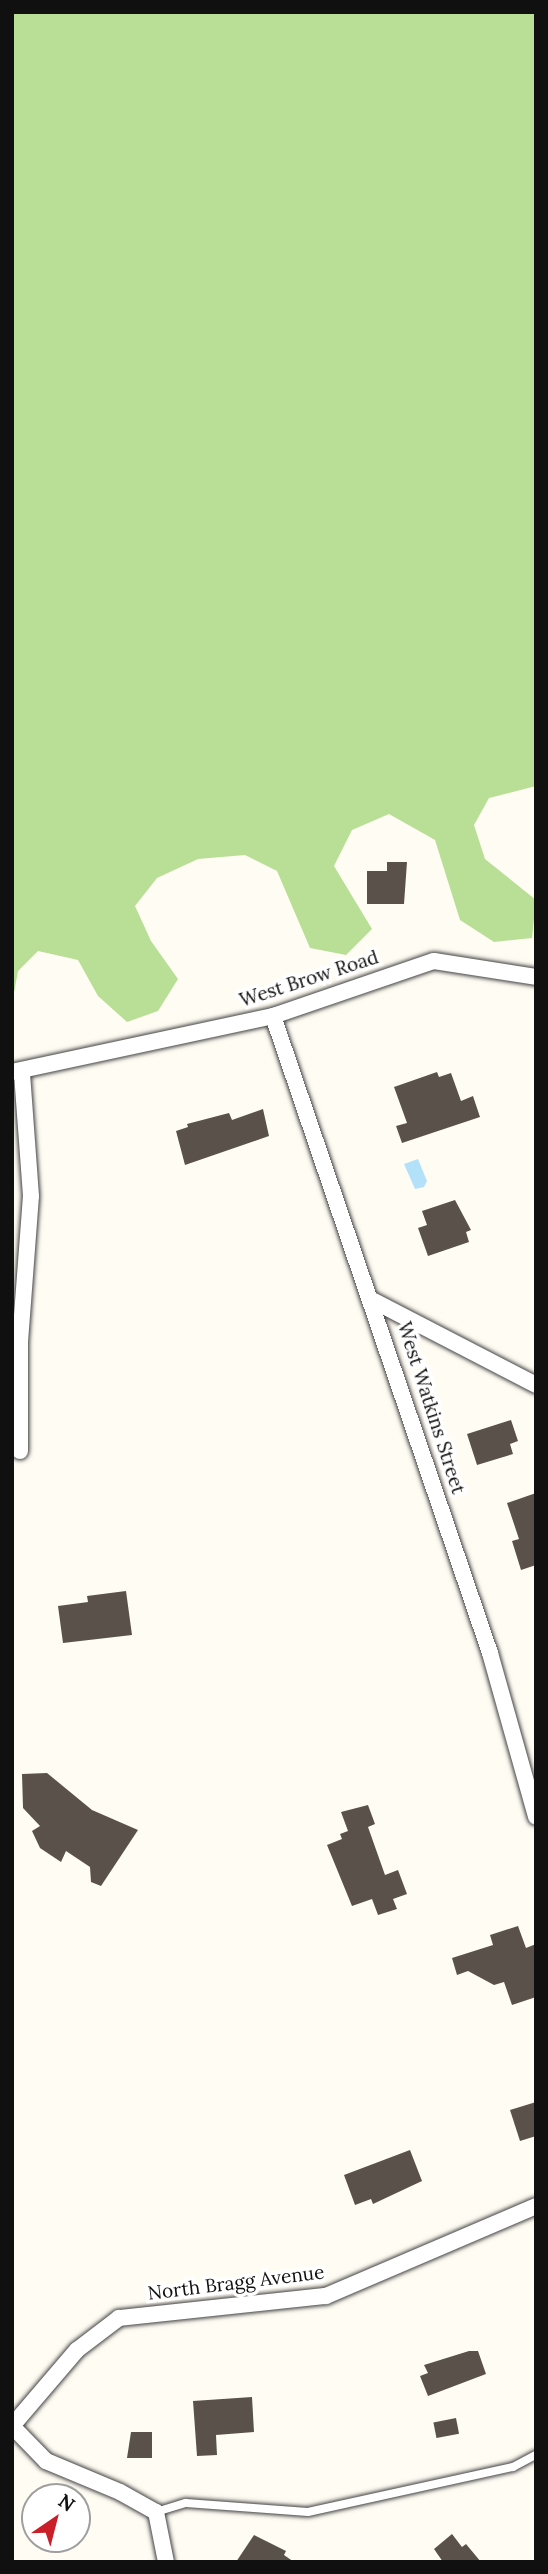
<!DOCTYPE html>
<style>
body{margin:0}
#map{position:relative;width:548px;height:2574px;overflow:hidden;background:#fffcf3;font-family:Lora,serif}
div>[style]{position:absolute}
.forest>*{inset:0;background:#b9df97}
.water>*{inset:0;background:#b4e1fa}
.building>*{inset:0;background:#5a514b;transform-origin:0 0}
.roads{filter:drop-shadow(0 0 2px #434343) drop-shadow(0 0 2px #434343)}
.service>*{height:8px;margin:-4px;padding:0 4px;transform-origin:4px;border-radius:4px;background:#fff}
.minor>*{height:16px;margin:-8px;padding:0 8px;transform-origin:8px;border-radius:8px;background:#fff}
span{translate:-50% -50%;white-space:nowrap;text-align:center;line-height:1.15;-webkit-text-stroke:7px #fff;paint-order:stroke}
.street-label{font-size:19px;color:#101010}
.frame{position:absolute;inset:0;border:14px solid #101010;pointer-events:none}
.north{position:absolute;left:21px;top:2483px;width:70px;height:70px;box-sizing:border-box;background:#fff;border:2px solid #9f9f9f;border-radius:50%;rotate:35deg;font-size:19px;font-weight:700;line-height:28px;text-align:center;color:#101010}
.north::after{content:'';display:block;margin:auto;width:24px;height:32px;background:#ca1e29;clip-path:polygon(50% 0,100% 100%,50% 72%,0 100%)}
</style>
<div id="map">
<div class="forest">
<div style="clip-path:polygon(12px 12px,536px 12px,536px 786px,489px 798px,474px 825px,485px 859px,536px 900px,532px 938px,494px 942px,460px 920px,435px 840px,389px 814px,352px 830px,334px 866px,372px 929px,346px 955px,310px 948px,277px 871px,245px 855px,198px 859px,157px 878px,135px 906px,151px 941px,178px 979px,158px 1011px,127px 1022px,98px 996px,78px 960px,38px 951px,18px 971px,12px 1004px)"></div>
</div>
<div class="water">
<div style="clip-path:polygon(418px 1159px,427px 1181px,424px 1187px,415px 1189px,404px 1164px)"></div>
</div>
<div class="building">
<div style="clip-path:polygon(387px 862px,407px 862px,404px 904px,367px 904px,367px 871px,387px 871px)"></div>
<div style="clip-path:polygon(437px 1072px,439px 1077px,451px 1073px,461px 1101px,473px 1096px,480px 1117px,402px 1143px,396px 1126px,407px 1123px,394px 1087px)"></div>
<div style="clip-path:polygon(263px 1109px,269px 1136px,185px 1165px,176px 1131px,188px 1127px,187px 1124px,229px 1113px,232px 1120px)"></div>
<div style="clip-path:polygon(455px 1200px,471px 1230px,466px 1232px,469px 1242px,428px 1256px,418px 1228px,427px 1225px,422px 1211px)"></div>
<div style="clip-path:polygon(511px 1420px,518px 1441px,510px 1444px,513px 1454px,477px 1465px,467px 1434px)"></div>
<div style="clip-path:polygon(536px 1493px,536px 1565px,521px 1570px,512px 1541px,519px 1539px,507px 1503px)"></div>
<div style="clip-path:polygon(126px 1591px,132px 1635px,63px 1643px,58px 1606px,88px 1602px,87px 1596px)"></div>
<div style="clip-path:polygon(47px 1773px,92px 1810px,138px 1830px,101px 1886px,91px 1882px,90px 1867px,66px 1851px,61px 1862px,40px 1848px,32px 1831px,40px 1826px,23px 1808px,22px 1774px)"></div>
<div style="clip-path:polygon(368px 1805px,375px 1824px,368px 1827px,385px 1875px,398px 1870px,407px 1894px,393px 1899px,397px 1909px,378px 1915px,372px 1899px,352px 1906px,327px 1845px,342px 1839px,340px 1834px,348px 1831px,341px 1812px)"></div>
<div style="clip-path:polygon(518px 1926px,526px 1948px,536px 1944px,536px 1997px,512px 2005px,504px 1982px,494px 1985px,468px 1971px,457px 1975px,452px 1958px,493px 1945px,490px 1935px)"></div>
<div style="clip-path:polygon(536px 2102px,536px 2136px,520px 2141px,510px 2110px)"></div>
<div style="clip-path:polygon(410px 2150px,422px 2181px,373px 2204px,371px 2199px,355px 2205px,344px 2175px)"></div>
<div style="clip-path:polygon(469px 2351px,478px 2351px,486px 2374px,428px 2396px,420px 2376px,428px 2373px,424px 2365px)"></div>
<div style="clip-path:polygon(252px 2397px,254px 2432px,216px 2435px,217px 2455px,197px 2456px,193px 2401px)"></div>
<div style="left:456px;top:2418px;width:16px;height:23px;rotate:79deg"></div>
<div style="clip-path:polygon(131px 2432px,152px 2432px,152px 2458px,127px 2458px)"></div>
<div style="clip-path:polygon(452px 2534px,462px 2547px,466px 2544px,481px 2562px,443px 2562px,434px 2549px)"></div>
<div style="clip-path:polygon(254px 2535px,286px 2551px,284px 2555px,294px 2562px,236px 2562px)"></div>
</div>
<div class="roads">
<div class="service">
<div style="left:156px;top:2512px;width:31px;rotate:-17deg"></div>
<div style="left:186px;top:2503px;width:122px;rotate:4.2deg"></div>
<div style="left:308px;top:2512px;width:210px;rotate:-12.4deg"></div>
<div style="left:513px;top:2467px;width:26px;rotate:-28deg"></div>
</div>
<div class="minor">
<div style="left:273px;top:1016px;width:673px;rotate:71.19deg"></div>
<div style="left:490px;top:1653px;width:170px;rotate:74.3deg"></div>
<div style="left:12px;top:1072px;width:267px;rotate:-12.1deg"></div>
<div style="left:273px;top:1016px;width:170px;rotate:-18.9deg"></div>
<div style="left:434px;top:961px;width:103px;rotate:8.9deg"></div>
<div style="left:374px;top:1301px;width:182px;rotate:27.4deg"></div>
<div style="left:20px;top:1451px;width:109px;rotate:-90deg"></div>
<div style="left:20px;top:1342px;width:146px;rotate:-85.7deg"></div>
<div style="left:31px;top:1196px;width:124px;rotate:-94.2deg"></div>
<div style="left:12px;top:2426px;width:100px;rotate:-49.5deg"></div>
<div style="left:77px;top:2350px;width:53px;rotate:-37.3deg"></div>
<div style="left:119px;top:2318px;width:208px;rotate:-6.1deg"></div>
<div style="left:326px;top:2296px;width:228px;rotate:-23.2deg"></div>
<div style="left:12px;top:2426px;width:49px;rotate:45.8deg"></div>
<div style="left:46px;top:2461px;width:80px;rotate:22.7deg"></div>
<div style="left:120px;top:2492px;width:41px;rotate:29.1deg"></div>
<div style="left:156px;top:2512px;width:51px;rotate:78.7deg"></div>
</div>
</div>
<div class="street-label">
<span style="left:309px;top:979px;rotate:-18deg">West Brow Road</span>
<span style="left:431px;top:1408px;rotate:72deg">West Watkins Street</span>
<span style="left:236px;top:2283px;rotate:-7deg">North Bragg Avenue</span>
</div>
<div class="frame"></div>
<div class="north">N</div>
</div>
